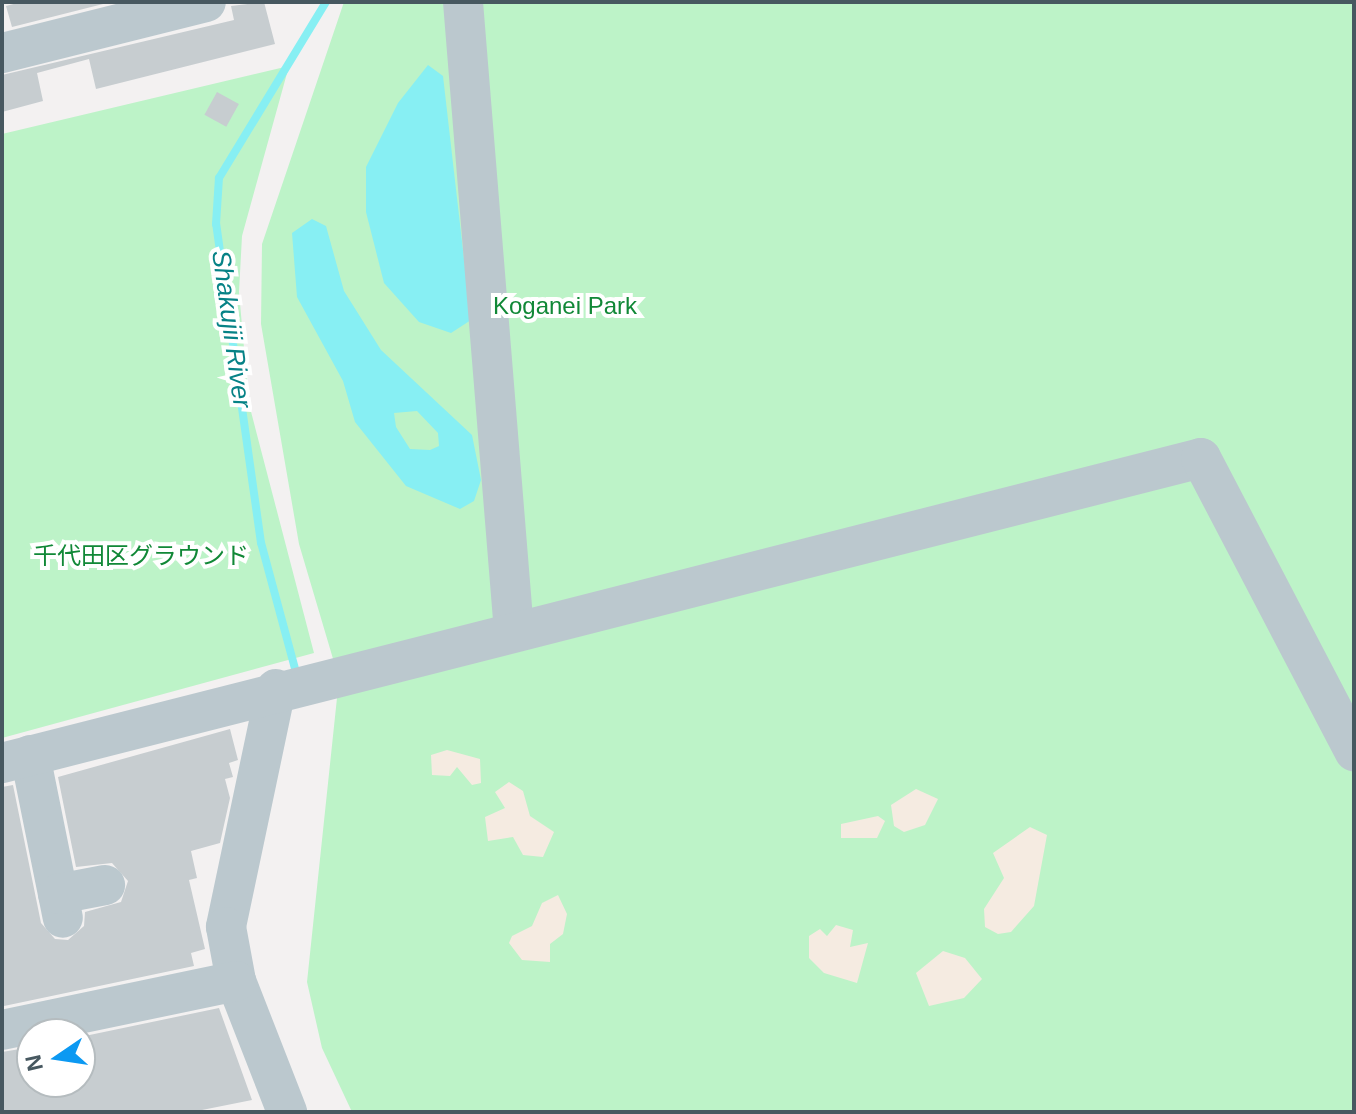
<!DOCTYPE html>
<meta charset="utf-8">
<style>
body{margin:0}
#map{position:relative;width:1356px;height:1114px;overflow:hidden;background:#f3f1f1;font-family:Arial,"Noto Sans JP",sans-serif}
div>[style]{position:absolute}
.green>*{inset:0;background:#bdf3c8}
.sand>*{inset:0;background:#f5ebe1}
.water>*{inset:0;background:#87eff3}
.stream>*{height:8px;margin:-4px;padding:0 4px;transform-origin:4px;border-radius:4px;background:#87eff3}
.building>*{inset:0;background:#c7cdd0;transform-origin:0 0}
.minor>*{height:40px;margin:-20px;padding:0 20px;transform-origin:20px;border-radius:20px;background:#bbc8ce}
span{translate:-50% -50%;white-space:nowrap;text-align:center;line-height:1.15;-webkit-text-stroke:8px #fff;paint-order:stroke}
.park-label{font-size:24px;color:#118837}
.water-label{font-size:26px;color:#068286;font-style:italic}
.frame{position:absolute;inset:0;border:4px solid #475860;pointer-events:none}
.north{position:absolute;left:16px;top:1018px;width:80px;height:80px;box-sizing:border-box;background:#fff;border:2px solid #b5bcbf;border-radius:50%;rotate:257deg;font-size:22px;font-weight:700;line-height:32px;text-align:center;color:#475860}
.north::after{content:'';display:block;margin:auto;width:28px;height:36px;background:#0c99f2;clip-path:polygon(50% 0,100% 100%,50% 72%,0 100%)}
</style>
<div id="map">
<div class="green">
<div style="clip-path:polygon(344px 2px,1354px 2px,1354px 1112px,352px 1112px,322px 1048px,307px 982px,339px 679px,299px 544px,261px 324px,262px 244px)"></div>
<div style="clip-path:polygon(289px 66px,242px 236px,239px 292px,249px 404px,314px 653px,2px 738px,2px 134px)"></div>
</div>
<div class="sand">
<div style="clip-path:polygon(447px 750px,480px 759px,481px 783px,472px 785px,457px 767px,450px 776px,432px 775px,431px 755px)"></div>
<div style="clip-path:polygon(509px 782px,523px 791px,530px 816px,554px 832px,543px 857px,523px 855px,513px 837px,488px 841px,485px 817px,505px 808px,495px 792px)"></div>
<div style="clip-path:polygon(916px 789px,938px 799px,925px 825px,904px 832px,894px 826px,891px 805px)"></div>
<div style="clip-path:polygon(878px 816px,885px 821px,877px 838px,841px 838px,841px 824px)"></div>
<div style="clip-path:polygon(1030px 827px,1047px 835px,1034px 906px,1011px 932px,998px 934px,985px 927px,984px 909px,1004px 878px,993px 853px)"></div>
<div style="clip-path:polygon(558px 895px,567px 914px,563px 934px,550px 944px,550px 962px,522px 960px,509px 943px,512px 936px,532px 926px,542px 903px)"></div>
<div style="clip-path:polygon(836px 925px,853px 930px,850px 947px,868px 943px,857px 983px,824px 973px,809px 958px,809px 936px,820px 929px,827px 936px)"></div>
<div style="clip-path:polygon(943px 951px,965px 958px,982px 979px,964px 998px,929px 1006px,916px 973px)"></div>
</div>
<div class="water">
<div style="clip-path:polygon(428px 65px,443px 76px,471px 320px,451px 333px,419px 322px,384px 283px,366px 212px,366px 167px,398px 103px)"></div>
<div style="clip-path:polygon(evenodd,312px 219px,326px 226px,344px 291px,381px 350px,472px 435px,481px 480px,474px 501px,460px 509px,406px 486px,355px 422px,343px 381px,297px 297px,292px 233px,312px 219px,417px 411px,438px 433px,439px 446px,430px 450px,410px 449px,396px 427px,394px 413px,417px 411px)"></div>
</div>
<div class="stream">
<div style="left:297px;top:676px;width:138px;rotate:-105.1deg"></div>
<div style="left:261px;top:543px;width:322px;rotate:-98deg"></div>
<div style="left:216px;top:224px;width:46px;rotate:-86.3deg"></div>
<div style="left:219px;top:178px;width:206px;rotate:-58.7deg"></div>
</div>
<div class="building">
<div style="clip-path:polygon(21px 2px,111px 2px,12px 27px,6px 6px)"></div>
<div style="clip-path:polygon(264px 2px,275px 44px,96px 89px,89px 59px,37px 73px,43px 101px,2px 112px,2px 75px,234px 20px,231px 6px)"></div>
<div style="left:217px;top:92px;width:25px;height:26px;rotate:29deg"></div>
<div style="clip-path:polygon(230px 729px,238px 760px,229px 763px,233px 777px,225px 779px,230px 798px,220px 843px,191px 851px,197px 878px,189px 880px,205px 949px,191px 953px,194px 966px,4px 1006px,2px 787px,13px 785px,41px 923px,55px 939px,68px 940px,84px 926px,85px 912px,121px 902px,128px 881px,112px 863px,76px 867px,58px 777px)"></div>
<div style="clip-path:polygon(219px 1008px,252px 1100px,192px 1112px,2px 1112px,2px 1052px,32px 1047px,32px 1088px,80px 1082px,80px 1037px)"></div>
</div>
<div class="minor">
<div style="left:463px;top:2px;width:632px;rotate:85.37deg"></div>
<div style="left:2px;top:53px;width:210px;rotate:-14deg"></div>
<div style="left:276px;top:689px;width:243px;rotate:101.9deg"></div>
<div style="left:226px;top:927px;width:55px;rotate:79.5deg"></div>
<div style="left:236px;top:981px;width:141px;rotate:68.7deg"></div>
<div style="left:30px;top:755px;width:166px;rotate:78.6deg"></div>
<div style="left:2px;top:763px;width:1237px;rotate:-14.27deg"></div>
<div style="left:1201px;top:458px;width:331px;rotate:62.4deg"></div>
<div style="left:58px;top:894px;width:48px;rotate:-10.8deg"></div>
<div style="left:2px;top:1030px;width:239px;rotate:-11.8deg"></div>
</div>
<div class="park-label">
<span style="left:565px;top:306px">Koganei Park</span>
<span style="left:141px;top:556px">千代田区グラウンド</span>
</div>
<div class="water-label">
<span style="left:231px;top:329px;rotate:82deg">Shakujii River</span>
</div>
<div class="frame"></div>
<div class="north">N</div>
</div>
